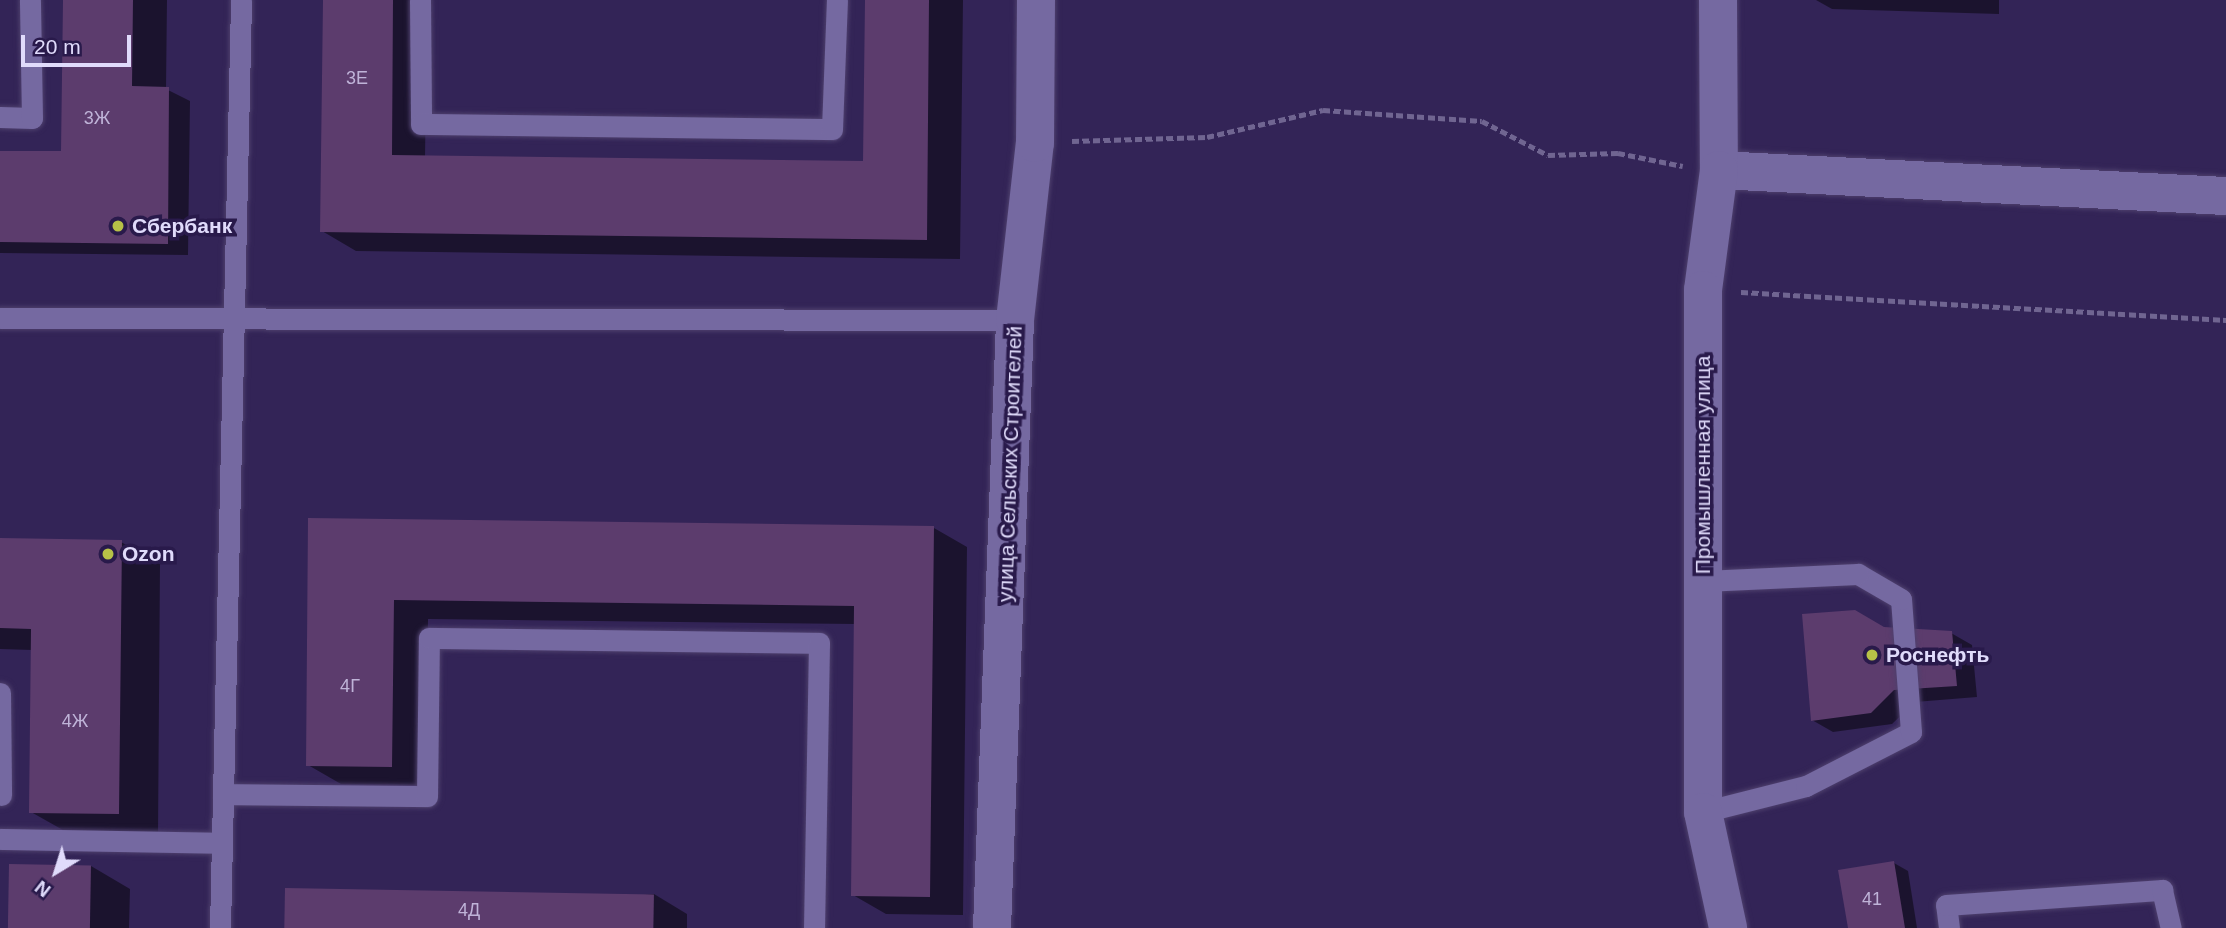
<!DOCTYPE html>
<meta charset="utf-8">
<style>
body{margin:0}
#map{position:relative;width:2226px;height:928px;overflow:hidden;background:#332457;font-family:Arial,sans-serif}
div>[style]{position:absolute}
.shadow>*{inset:0;background:#0007}
.building>*{inset:0;background:#5c3c6d;transform-origin:0 0}
.path>*{height:4.5px;margin-top:-2.25px;transform-origin:0;background:repeating-linear-gradient(90deg,#706591 0 7px,transparent 0 10.5px)}
.roads{filter:drop-shadow(0 0 2px #4e406d) drop-shadow(0 0 2px #4e406d)}
.service>*{height:21px;margin:-10.5px;padding:0 10.5px;transform-origin:10.5px;border-radius:10.5px;background:#7569a1}
.minor>*{height:38px;margin:-19px;padding:0 19px;transform-origin:19px;border-radius:19px;background:#7569a1}
.tertiary>*{height:38px;margin:-19px;padding:0 19px;transform-origin:19px;border-radius:19px;background:#7569a1}
.dots>*{width:19px;height:19px;translate:-50% -50%;box-sizing:border-box;border:4px solid #291a4b;border-radius:50%}
span{translate:-50% -50%;white-space:nowrap;text-align:center;line-height:1.15;-webkit-text-stroke:7px #291a4b;paint-order:stroke}
.number-label{font-size:18px;color:#bfb3d8}
.number-label span{-webkit-text-stroke-width:0}
.poi-label{font-size:21px;color:#e0dbfb;font-weight:700}
.left{translate:0 -50%;text-align:left}
.street-label{font-size:21px;color:#e0dbfb}
.north{position:absolute;left:21px;top:837px;width:70px;height:70px;-webkit-text-stroke:5px #291a4b;paint-order:stroke;rotate:218deg;font-size:19px;font-weight:700;line-height:28px;text-align:center;color:#e0dbfb}
.north::after{content:'';display:block;margin:auto;width:24px;height:32px;background:#e0dbfb;clip-path:polygon(50% 0,100% 100%,50% 72%,0 100%)}
.scale{position:absolute;left:21px;top:35px;width:110px;height:32px;box-sizing:border-box;border:4px solid #e0dbfb;border-top:0;padding-left:9px;font-size:21px;line-height:24px;white-space:nowrap;color:#e0dbfb;-webkit-text-stroke:5px #291a4b;paint-order:stroke}
</style>
<div id="map">
<div class="shadow">
<div style="clip-path:polygon(64px 0,167px 0,166px 89px,190px 101px,188px 255px,0 253px,0 152px,63px 153px)"></div>
<div style="clip-path:polygon(325px 0,414px 0,427px 8px,425px 158px,865px 163px,867px 0,963px 0,960px 259px,356px 251px,322px 231px)"></div>
<div style="clip-path:polygon(1816px 0,1999px 0,1999px 14px,1832px 9px)"></div>
<div style="clip-path:polygon(310px 520px,934px 528px,967px 547px,963px 915px,886px 914px,853px 895px,855px 624px,428px 619px,426px 785px,341px 784px,308px 765px)"></div>
<div style="clip-path:polygon(0 540px,121px 542px,160px 564px,158px 836px,70px 834px,31px 812px,32px 650px,0 649px)"></div>
<div style="clip-path:polygon(1885px 629px,1951px 633px,1972px 645px,1977px 697px,1915px 702px,1892px 724px,1833px 732px,1812px 720px)"></div>
<div style="clip-path:polygon(1894px 863px,1908px 871px,1917px 928px,1850px 928px)"></div>
<div style="clip-path:polygon(91px 866px,130px 889px,129px 928px,10px 928px)"></div>
<div style="clip-path:polygon(654px 894px,687px 914px,687px 928px,286px 928px)"></div>
</div>
<div class="building">
<div style="clip-path:polygon(63px 0,133px 0,132px 86px,169px 87px,168px 244px,0 242px,0 151px,61px 151px)"></div>
<div style="clip-path:polygon(323px 0,393px 0,392px 155px,863px 161px,865px 0,929px 0,927px 240px,320px 232px)"></div>
<div style="clip-path:polygon(308px 518px,934px 526px,930px 897px,851px 896px,854px 606px,394px 600px,392px 767px,306px 766px)"></div>
<div style="clip-path:polygon(0 538px,122px 540px,119px 814px,29px 813px,31px 629px,0 628px)"></div>
<div style="clip-path:polygon(1855px 610px,1884px 627px,1952px 631px,1957px 686px,1894px 690px,1871px 713px,1811px 721px,1802px 614px)"></div>
<div style="clip-path:polygon(1894px 861px,1905px 928px,1848px 928px,1838px 870px)"></div>
<div style="left:9px;top:864px;width:82px;height:64px;rotate:1deg"></div>
<div style="left:285px;top:888px;width:369px;height:40px;rotate:1deg"></div>
</div>
<div class="path">
<div style="left:1072px;top:141px;width:135px;rotate:-1.7deg"></div>
<div style="left:1207px;top:137px;width:119px;rotate:-13.1deg"></div>
<div style="left:1323px;top:110px;width:159px;rotate:4deg"></div>
<div style="left:1482px;top:121px;width:74px;rotate:27.3deg"></div>
<div style="left:1548px;top:155px;width:70px;rotate:-1.6deg"></div>
<div style="left:1618px;top:153px;width:66px;rotate:11.3deg"></div>
<div style="left:1741px;top:292px;width:486px;rotate:3.3deg"></div>
</div>
<div class="roads">
<div class="service">
<div style="left:420px;top:0;width:124px;rotate:89.5deg"></div>
<div style="left:421px;top:124px;width:411px;rotate:0.7deg"></div>
<div style="left:832px;top:129px;width:129px;rotate:-87.8deg"></div>
<div style="left:0;top:117px;width:32px;rotate:2deg"></div>
<div style="left:32px;top:118px;width:118px;rotate:-91deg"></div>
<div style="left:0;top:318px;width:1015px;rotate:0.11deg"></div>
<div style="left:0;top:693px;width:102px;rotate:89.4deg"></div>
<div style="left:223px;top:794px;width:204px;rotate:0.6deg"></div>
<div style="left:427px;top:796px;width:158px;rotate:-89.3deg"></div>
<div style="left:429px;top:638px;width:390px;rotate:0.7deg"></div>
<div style="left:819px;top:643px;width:285px;rotate:91deg"></div>
<div style="left:1703px;top:812px;width:106px;rotate:-14.2deg"></div>
<div style="left:1806px;top:786px;width:118px;rotate:-27.2deg"></div>
<div style="left:1911px;top:732px;width:133px;rotate:-94.3deg"></div>
<div style="left:1901px;top:599px;width:50px;rotate:-149.8deg"></div>
<div style="left:1858px;top:574px;width:155px;rotate:177.4deg"></div>
<div style="left:0;top:839px;width:221px;rotate:1deg"></div>
<div style="left:220px;top:928px;width:928px;rotate:-88.7deg"></div>
<div style="left:1949px;top:928px;width:23px;rotate:-97deg"></div>
<div style="left:1946px;top:905px;width:217px;rotate:-4deg"></div>
<div style="left:2162px;top:890px;width:39px;rotate:77deg"></div>
</div>
<div class="minor">
<div style="left:1719px;top:170px;width:508px;rotate:2.94deg"></div>
<div style="left:992px;top:928px;width:608px;rotate:-87.83deg"></div>
<div style="left:1015px;top:320px;width:178px;rotate:-83.6deg"></div>
<div style="left:1035px;top:143px;width:143px;rotate:-89.6deg"></div>
</div>
<div class="tertiary">
<div style="left:1718px;top:0;width:170px;rotate:89.7deg"></div>
<div style="left:1719px;top:170px;width:121px;rotate:97.6deg"></div>
<div style="left:1703px;top:290px;width:522px;rotate:90deg"></div>
<div style="left:1703px;top:812px;width:119px;rotate:77.8deg"></div>
</div>
</div>
<div class="dots">
<div style="left:118px;top:226px;background:#b7c147"></div>
<div style="left:108px;top:554px;background:#b7c147"></div>
<div style="left:1872px;top:655px;background:#b7c147"></div>
</div>
<div class="number-label">
<span style="left:357px;top:78px">3Е</span>
<span style="left:97px;top:118px">3Ж</span>
<span style="left:350px;top:686px">4Г</span>
<span style="left:75px;top:721px">4Ж</span>
<span style="left:1872px;top:899px">41</span>
<span style="left:469px;top:910px">4Д</span>
</div>
<div class="poi-label">
<span class="left" style="left:132px;top:226px">Сбербанк</span>
<span class="left" style="left:122px;top:554px">Ozon</span>
<span class="left" style="left:1886px;top:655px">Роснефть</span>
</div>
<div class="street-label">
<span style="left:1010px;top:464px;rotate:-88deg">улица Сельских Строителей</span>
<span style="left:1703px;top:465px;rotate:-90deg">Промышленная улица</span>
</div>
<div class="north">N</div>
<div class="scale">20 m</div>
</div>
